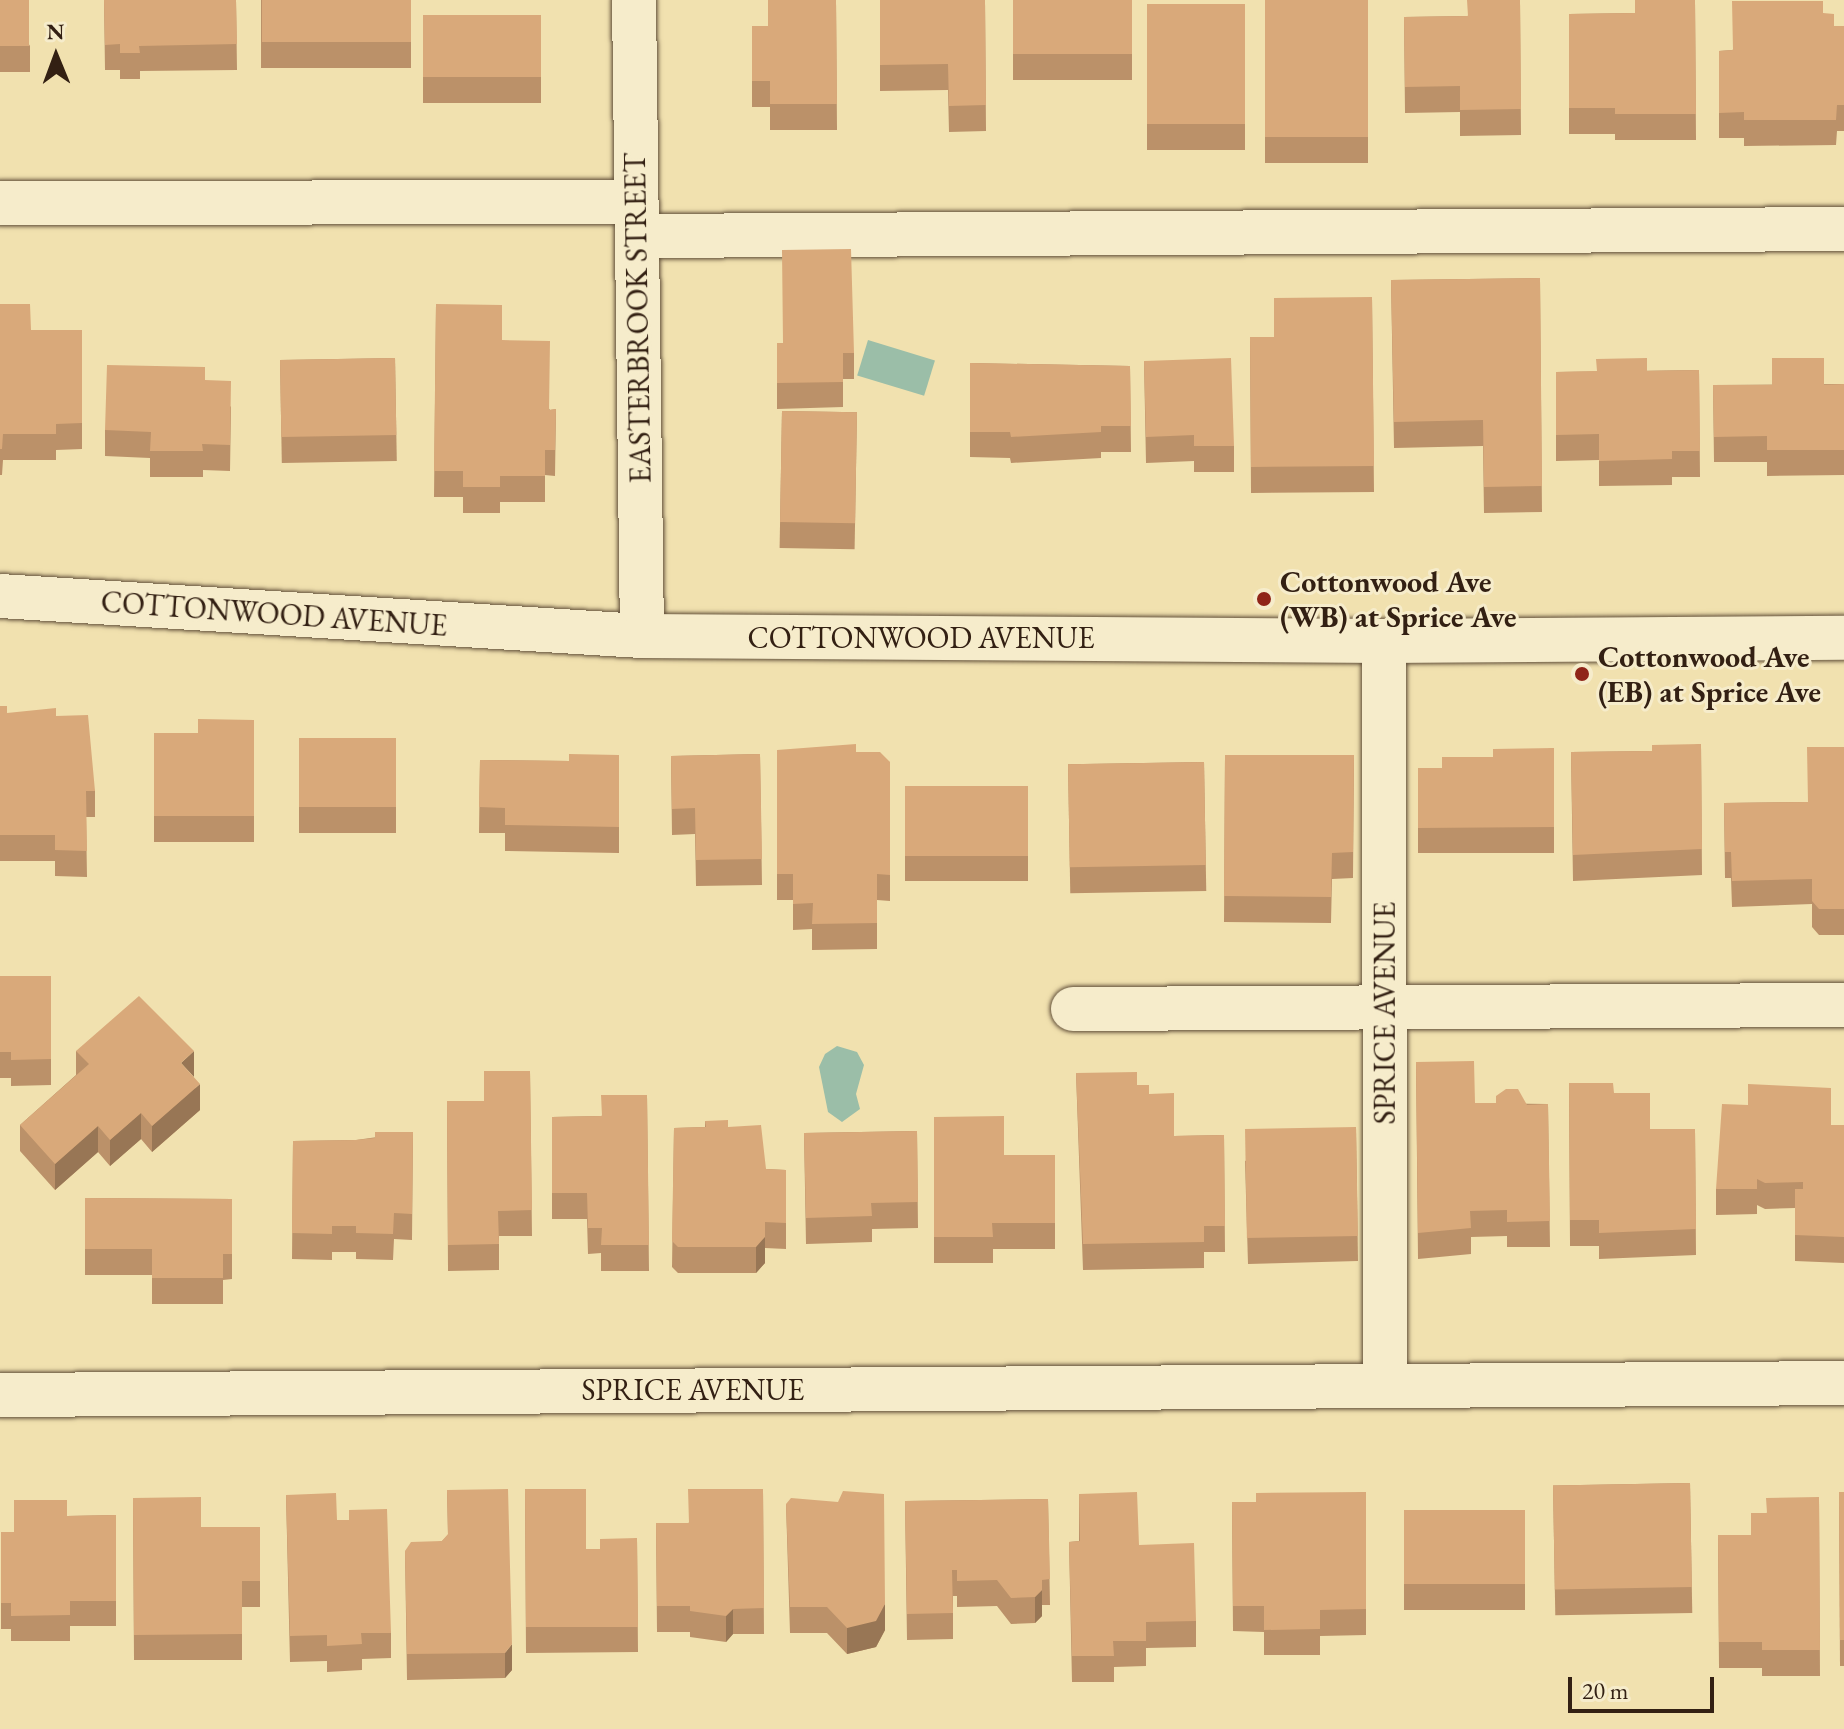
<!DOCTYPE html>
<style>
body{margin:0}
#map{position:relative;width:1844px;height:1729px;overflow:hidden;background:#f1e1af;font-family:"EB Garamond",serif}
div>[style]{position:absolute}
.water>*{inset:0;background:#9bbea8;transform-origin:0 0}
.roads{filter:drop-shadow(0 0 2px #62503a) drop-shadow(0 0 2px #62503a)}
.minor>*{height:44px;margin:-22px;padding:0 22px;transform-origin:22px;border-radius:22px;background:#f6eccb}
.wall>*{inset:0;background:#bb9169;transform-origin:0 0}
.shaded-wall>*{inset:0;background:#987655}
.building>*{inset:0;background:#d9a97a;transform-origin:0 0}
.dots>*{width:22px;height:22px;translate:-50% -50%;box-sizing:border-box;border:4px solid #f6eccb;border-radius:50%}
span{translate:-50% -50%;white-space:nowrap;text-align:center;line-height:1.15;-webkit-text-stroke:6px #f6eccb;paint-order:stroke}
.street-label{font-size:30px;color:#332013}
.poi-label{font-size:30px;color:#332013;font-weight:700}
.left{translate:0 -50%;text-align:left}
.north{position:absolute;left:16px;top:16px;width:80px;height:80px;-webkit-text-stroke:6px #f6eccb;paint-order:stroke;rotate:359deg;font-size:22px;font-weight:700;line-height:32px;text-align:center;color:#332013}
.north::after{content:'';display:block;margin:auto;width:28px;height:36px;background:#332013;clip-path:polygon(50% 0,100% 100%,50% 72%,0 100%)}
.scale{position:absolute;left:1568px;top:1677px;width:146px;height:36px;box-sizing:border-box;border:4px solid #332013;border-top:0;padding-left:10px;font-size:24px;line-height:28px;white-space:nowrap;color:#332013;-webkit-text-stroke:6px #f6eccb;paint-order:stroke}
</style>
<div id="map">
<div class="water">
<div style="left:868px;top:340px;width:70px;height:37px;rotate:17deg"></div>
<div style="clip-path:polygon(837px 1046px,857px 1052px,864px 1065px,856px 1094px,860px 1109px,842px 1122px,828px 1112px,819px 1067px,825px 1054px)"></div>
</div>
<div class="roads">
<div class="minor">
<div style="left:634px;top:0;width:636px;rotate:89.28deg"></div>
<div style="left:0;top:203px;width:635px;rotate:-0.09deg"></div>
<div style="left:638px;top:236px;width:1206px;rotate:-0.33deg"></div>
<div style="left:0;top:596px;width:643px;rotate:3.57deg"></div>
<div style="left:642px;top:636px;width:742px;rotate:0.39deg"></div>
<div style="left:1384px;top:641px;width:460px;rotate:-0.4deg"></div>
<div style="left:1384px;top:641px;width:745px;rotate:89.92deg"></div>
<div style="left:1073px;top:1009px;width:771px;rotate:-0.3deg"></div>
<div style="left:0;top:1395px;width:1844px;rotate:-0.37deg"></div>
</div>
</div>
<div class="wall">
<div style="clip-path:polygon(0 0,30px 46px,30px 72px,0 72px)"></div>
<div style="clip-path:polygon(104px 0,236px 0,237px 70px,140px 71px,140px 79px,120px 79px,120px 70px,105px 70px)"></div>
<div style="left:261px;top:0;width:150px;height:68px"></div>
<div style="clip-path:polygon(836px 0,837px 130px,770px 130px,770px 107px,752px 107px,752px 26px,768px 26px)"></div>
<div style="clip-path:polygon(880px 0,985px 0,986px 131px,949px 132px,948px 90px,880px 91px)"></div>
<div style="left:1013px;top:0;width:119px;height:80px"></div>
<div style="left:1265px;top:0;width:103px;height:163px"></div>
<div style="clip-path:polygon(1520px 0,1521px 135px,1460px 136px,1460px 112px,1405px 113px,1404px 17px,1467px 16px)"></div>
<div style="clip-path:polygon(1695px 0,1696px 140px,1615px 140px,1615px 134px,1569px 134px,1569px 14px,1635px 13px)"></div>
<div style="left:1245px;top:4px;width:146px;height:98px;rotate:90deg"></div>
<div style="clip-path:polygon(1823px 13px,1834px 26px,1844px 26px,1844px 131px,1837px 131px,1836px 145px,1744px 146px,1744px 138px,1719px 138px,1719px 51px,1732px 50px)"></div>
<div style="left:423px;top:15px;width:118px;height:88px"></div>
<div style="clip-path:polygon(1540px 278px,1542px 512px,1484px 513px,1483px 446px,1394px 448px,1391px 280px)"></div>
<div style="clip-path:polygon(1372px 297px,1374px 492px,1251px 493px,1250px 337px,1274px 337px)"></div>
<div style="clip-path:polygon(0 304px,31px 330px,82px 330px,82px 449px,56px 450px,56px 460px,3px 460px,2px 475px,0 475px)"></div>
<div style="clip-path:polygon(436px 304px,502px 340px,550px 410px,556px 409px,555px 476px,545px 475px,545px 502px,500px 502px,500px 513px,463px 513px,463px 497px,434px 497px)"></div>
<div style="clip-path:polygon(777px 343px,854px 353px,854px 379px,843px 379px,843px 407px,777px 409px)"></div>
<div style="left:395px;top:358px;width:103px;height:115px;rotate:89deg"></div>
<div style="clip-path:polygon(1144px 361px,1234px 446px,1234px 472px,1194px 472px,1194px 461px,1146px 463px)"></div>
<div style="clip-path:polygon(970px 363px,1130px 366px,1131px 452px,1101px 452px,1101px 458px,1011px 463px,1010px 458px,970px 457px)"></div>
<div style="clip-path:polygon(1699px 370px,1700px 477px,1672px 477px,1672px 485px,1599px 486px,1599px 460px,1556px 461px,1556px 372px)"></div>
<div style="clip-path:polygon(205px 380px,231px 407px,230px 471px,203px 470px,203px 477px,150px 477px,150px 458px,105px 456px,105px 430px)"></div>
<div style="clip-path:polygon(1844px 384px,1844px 475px,1767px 476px,1767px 462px,1714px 462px,1713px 385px)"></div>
<div style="left:782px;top:411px;width:75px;height:137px;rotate:1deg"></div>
<div style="clip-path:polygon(0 706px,7px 713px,56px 716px,95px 791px,95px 817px,86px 817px,87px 877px,55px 876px,55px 861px,0 861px)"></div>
<div style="clip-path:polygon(254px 720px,254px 842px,154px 842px,154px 733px,198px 733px)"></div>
<div style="left:299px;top:738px;width:97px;height:95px"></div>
<div style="clip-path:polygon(1701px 744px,1702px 875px,1573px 881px,1571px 752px,1652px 751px)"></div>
<div style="clip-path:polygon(1844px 747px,1844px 935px,1819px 935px,1812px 927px,1812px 904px,1732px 907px,1731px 878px,1725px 878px,1724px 803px,1808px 802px)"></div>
<div style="clip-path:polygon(1554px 748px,1554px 853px,1418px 853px,1418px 768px,1442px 768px,1493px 757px)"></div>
<div style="clip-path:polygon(777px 750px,856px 752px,890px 762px,890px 901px,877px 900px,877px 949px,812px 950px,812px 929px,793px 930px,793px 900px,777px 900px)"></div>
<div style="clip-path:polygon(760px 754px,762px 885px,696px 886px,695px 834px,672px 835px,671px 756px)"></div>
<div style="clip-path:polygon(619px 755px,619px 853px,505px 851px,505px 833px,479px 833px,480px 760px,569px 761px)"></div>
<div style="clip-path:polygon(1225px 755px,1354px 755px,1353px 878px,1332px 879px,1331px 923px,1224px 922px)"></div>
<div style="left:1204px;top:762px;width:129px;height:136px;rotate:89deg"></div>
<div style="left:1028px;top:786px;width:95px;height:123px;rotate:90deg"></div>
<div style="clip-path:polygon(0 976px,51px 976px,51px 1085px,11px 1086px,11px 1078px,0 1078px)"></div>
<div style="clip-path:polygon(76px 1051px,193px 1077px,200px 1110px,152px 1152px,141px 1139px,110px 1166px,98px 1152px,55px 1190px,20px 1151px,20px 1125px,76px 1075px)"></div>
<div style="clip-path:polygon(1416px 1062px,1475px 1103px,1548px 1104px,1550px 1247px,1507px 1247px,1507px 1236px,1471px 1237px,1471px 1254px,1418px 1259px)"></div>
<div style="clip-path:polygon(530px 1071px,532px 1236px,499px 1236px,499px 1270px,448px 1271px,447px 1101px,484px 1101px)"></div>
<div style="clip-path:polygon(1076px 1073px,1137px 1085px,1149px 1094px,1174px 1136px,1224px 1135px,1225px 1252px,1204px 1252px,1204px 1268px,1083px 1270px)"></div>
<div style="clip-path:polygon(1569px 1083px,1614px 1093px,1650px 1129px,1695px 1129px,1696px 1255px,1599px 1259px,1599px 1246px,1570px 1246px)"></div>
<div style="clip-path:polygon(647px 1095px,649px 1271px,601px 1271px,601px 1253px,588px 1254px,587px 1219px,552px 1219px,552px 1117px,601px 1116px)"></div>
<div style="clip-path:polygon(934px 1117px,1004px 1155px,1055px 1155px,1055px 1249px,993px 1249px,993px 1263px,934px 1263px)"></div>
<div style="clip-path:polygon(705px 1121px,728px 1127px,766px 1169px,786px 1170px,786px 1249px,765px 1248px,765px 1263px,756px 1273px,678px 1273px,672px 1267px,674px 1128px,705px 1127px)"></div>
<div style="clip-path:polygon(1831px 1125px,1844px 1125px,1844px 1263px,1795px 1261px,1795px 1208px,1765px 1209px,1757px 1205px,1757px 1214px,1716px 1215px,1716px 1189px)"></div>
<div style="clip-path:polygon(1356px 1127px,1358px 1261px,1248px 1264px,1245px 1161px)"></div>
<div style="clip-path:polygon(917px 1131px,918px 1228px,872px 1229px,872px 1242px,806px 1244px,804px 1133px)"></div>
<div style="clip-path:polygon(413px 1132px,412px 1240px,394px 1239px,393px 1260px,356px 1259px,356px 1252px,332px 1252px,332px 1260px,292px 1259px,293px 1141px,356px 1140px)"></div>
<div style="clip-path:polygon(85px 1198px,232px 1199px,232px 1279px,223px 1280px,223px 1304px,152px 1304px,152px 1275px,85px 1275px)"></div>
<div style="left:1690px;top:1483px;width:130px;height:137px;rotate:89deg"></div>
<div style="clip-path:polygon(525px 1489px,586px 1549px,600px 1549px,637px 1538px,638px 1652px,526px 1653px)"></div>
<div style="clip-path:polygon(763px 1489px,764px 1634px,733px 1634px,726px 1642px,690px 1637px,690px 1632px,657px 1632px,656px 1523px,688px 1523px)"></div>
<div style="clip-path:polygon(447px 1490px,512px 1670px,505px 1678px,407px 1680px,405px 1551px,442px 1541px,448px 1535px)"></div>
<div style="clip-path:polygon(1366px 1492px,1366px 1635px,1320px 1636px,1320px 1655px,1264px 1655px,1264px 1632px,1233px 1631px,1232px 1502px,1256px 1502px)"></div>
<div style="clip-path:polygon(1839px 1492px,1844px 1492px,1844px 1666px,1840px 1666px)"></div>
<div style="clip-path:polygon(1079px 1494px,1139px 1545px,1196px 1621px,1196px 1647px,1146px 1648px,1146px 1666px,1114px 1667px,1114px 1682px,1072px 1682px,1069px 1542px,1079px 1541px)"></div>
<div style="clip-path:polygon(286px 1495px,337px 1520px,391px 1633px,391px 1658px,362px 1659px,362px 1670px,327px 1672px,327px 1661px,290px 1662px)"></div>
<div style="clip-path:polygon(1819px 1497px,1820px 1676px,1762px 1676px,1762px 1668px,1719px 1668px,1718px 1535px,1751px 1535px,1766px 1513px)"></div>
<div style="clip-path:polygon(133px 1498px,201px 1527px,260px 1527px,260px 1607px,242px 1607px,242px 1660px,134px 1660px)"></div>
<div style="clip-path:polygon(1048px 1499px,1050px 1605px,1042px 1605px,1042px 1616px,1035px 1623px,1011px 1624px,997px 1606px,957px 1607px,957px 1596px,953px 1596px,953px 1639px,907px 1640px,905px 1501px)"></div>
<div style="clip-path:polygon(786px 1504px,885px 1630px,876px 1647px,847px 1654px,827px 1633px,790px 1633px)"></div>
<div style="left:1404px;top:1510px;width:121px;height:100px"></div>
<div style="clip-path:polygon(116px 1515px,116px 1626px,70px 1626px,70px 1641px,11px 1641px,11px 1629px,1px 1629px,1px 1532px,14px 1532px,67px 1516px)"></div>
</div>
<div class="shaded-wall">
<div style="clip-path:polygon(194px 1051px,194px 1077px,181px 1063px)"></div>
<div style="clip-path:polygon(200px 1084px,200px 1110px,152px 1152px,152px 1126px)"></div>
<div style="clip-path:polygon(141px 1113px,141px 1139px,110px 1166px,110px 1140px)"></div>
<div style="clip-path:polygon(98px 1126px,98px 1152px,55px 1190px,55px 1164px)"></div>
<div style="clip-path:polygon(765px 1222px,765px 1263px,756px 1273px,756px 1247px)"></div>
<div style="clip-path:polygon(1042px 1590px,1042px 1616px,1035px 1623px,1035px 1597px)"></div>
<div style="clip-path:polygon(885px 1604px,885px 1630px,876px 1647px,847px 1654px,847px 1628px)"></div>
<div style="clip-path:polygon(733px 1609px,733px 1634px,726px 1642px,726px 1616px)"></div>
<div style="clip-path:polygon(512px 1644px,512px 1670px,505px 1678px,505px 1653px)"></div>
</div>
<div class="building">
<div style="left:0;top:0;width:29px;height:46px"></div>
<div style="clip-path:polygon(104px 0,236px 0,237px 44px,139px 46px,140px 53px,120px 53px,120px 44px,105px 45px)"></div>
<div style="left:262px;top:0;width:149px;height:42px"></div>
<div style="clip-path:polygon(768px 0,836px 0,837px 104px,770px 104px,770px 81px,752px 81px,752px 26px,768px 26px)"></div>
<div style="clip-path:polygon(880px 0,985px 0,986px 105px,949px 106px,948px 64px,880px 65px)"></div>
<div style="left:1013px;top:0;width:119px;height:54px"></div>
<div style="left:1265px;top:0;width:103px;height:137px"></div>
<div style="clip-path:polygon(1467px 0,1520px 0,1521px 109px,1460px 110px,1460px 86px,1405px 87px,1404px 17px,1468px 16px)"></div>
<div style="clip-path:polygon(1635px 0,1695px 0,1696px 114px,1615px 114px,1615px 108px,1569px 108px,1569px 14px,1635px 13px)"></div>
<div style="clip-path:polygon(1732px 1px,1823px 1px,1823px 13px,1834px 14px,1834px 26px,1844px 26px,1844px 105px,1837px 105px,1836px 120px,1744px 120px,1744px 112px,1719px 113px,1719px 51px,1733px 50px)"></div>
<div style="left:1245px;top:4px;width:120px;height:98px;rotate:90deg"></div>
<div style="left:423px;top:15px;width:118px;height:62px"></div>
<div style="clip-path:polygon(851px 249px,854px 353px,843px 353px,843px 382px,777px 383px,777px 343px,783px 343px,782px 250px)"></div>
<div style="clip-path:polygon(1540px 278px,1542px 486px,1484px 487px,1483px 420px,1394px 422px,1391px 280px)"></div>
<div style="clip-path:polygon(1372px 297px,1374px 466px,1251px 467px,1250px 337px,1274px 337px,1274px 298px)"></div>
<div style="clip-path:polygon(0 304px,30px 304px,31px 330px,82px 330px,82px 423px,56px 424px,56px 434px,3px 434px,2px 449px,0 449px)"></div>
<div style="clip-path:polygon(436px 304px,502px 305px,502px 340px,550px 341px,549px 410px,556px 409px,555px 450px,545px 450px,545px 476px,500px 476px,500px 487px,463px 487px,463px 471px,434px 471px)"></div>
<div style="left:395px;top:358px;width:77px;height:115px;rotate:89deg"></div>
<div style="clip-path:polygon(1231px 358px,1234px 446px,1194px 446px,1194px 435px,1146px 437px,1144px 361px)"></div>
<div style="clip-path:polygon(1647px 358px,1647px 371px,1699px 370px,1700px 451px,1672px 451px,1672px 459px,1599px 461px,1599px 434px,1556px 435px,1556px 372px,1597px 371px,1596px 359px)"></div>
<div style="clip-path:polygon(1772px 358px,1824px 358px,1824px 385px,1844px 384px,1844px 450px,1767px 450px,1767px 436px,1714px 437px,1713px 385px,1772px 385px)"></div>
<div style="clip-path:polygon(970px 363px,1130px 366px,1131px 426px,1101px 426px,1101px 432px,1011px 437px,1010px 432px,970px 432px)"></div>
<div style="clip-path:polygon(107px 365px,205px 367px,205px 380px,231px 381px,230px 445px,202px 444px,203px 451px,150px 451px,151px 432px,105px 430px)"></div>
<div style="left:782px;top:411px;width:75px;height:111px;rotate:1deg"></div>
<div style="clip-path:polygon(0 706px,7px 706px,7px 713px,56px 708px,56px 716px,88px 715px,95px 791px,86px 791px,87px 851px,55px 850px,55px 835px,0 835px)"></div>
<div style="clip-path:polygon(198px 719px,254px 720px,254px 816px,154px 816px,154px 733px,198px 733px)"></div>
<div style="left:299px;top:738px;width:97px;height:69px"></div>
<div style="clip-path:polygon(856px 744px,856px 752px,880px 752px,890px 762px,890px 875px,877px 874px,877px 923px,812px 924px,813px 903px,793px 904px,793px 874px,777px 874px,777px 750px)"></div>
<div style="clip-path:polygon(1701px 744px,1702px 849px,1573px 855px,1571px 752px,1652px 751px,1652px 745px)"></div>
<div style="clip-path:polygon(1807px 747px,1844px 747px,1844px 909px,1819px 909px,1812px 901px,1812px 879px,1732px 881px,1731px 852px,1725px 852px,1724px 803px,1808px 802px)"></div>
<div style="clip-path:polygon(1554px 748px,1554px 827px,1418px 828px,1418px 768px,1442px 768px,1442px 757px,1493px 757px,1493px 749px)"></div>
<div style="clip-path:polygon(569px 754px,619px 755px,619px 827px,505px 825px,505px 808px,479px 807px,480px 760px,569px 761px)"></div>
<div style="clip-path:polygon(760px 754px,762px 859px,696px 860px,695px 808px,672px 809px,671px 756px)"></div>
<div style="clip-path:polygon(1225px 755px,1354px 755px,1353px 852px,1332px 853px,1331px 897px,1224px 896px)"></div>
<div style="left:1204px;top:762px;width:103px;height:136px;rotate:89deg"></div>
<div style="left:1028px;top:786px;width:70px;height:123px;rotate:90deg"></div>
<div style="clip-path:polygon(0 976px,51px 976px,51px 1059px,11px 1060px,11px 1052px,0 1052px)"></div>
<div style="clip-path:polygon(139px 996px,194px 1051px,181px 1063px,200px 1084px,152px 1126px,141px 1113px,110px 1140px,98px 1126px,55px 1164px,20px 1125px,89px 1064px,76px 1051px)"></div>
<div style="clip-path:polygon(1474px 1061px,1475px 1103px,1496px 1103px,1496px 1096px,1506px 1089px,1518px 1089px,1527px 1105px,1548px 1104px,1550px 1221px,1507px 1222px,1507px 1210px,1470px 1211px,1471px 1228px,1418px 1233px,1416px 1062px)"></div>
<div style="clip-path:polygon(484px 1071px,530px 1071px,532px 1210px,498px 1211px,499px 1244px,448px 1245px,447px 1101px,484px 1101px)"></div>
<div style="clip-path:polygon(1137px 1072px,1137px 1085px,1149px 1085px,1149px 1094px,1174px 1093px,1174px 1136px,1224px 1135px,1225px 1226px,1204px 1226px,1204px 1242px,1083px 1244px,1076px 1073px)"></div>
<div style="clip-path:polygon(1569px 1083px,1613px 1083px,1614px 1093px,1650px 1093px,1650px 1129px,1695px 1129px,1696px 1229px,1599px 1233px,1599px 1220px,1570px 1220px)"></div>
<div style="clip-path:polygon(1748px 1084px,1831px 1088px,1831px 1125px,1844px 1125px,1844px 1237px,1795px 1235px,1795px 1189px,1803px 1189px,1803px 1182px,1765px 1183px,1757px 1179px,1757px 1189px,1716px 1189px,1722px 1104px,1748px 1105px)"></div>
<div style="clip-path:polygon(601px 1095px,647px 1095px,649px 1245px,601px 1245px,602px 1228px,588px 1228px,587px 1193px,552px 1193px,552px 1117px,602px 1116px)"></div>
<div style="clip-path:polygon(1004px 1116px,1004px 1155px,1055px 1155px,1055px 1223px,992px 1223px,993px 1237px,934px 1237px,934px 1117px)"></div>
<div style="clip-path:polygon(728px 1120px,728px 1127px,761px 1125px,766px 1169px,786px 1170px,786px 1223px,765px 1222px,765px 1237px,756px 1247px,678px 1247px,672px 1241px,674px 1128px,706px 1127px,705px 1121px)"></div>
<div style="left:1356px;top:1127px;width:109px;height:111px;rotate:89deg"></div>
<div style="clip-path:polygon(917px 1131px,918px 1202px,871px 1203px,872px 1216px,806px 1218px,804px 1133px)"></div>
<div style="clip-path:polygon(375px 1132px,413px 1132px,412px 1214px,394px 1213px,393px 1234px,356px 1233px,356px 1226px,332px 1226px,332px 1234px,292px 1233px,293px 1141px,356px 1140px,375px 1138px)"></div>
<div style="clip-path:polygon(85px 1198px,232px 1199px,232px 1254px,223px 1254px,223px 1278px,152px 1278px,152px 1249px,85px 1249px)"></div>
<div style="left:1690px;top:1483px;width:104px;height:137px;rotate:89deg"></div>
<div style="clip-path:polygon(508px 1489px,512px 1644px,505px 1653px,407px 1654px,405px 1551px,411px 1542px,442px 1541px,448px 1534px,447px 1490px)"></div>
<div style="clip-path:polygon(525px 1489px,586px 1489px,586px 1549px,600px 1549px,600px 1539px,637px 1538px,638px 1627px,526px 1627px)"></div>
<div style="clip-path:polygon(688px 1489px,763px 1489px,764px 1608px,733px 1609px,726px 1616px,690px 1611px,690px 1606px,657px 1606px,656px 1523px,689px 1523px)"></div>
<div style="clip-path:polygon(843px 1491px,884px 1494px,885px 1604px,876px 1621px,847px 1628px,827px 1607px,790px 1607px,786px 1504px,791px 1498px,838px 1502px)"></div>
<div style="clip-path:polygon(1137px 1492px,1139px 1545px,1194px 1543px,1196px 1621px,1146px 1622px,1146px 1641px,1113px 1641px,1114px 1656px,1072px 1656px,1069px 1542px,1080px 1541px,1079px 1494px)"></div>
<div style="clip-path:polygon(1366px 1492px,1366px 1609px,1320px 1610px,1320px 1629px,1264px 1630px,1264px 1606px,1233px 1606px,1232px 1502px,1256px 1502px,1256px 1493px)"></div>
<div style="clip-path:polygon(1839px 1492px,1844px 1492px,1844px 1640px,1840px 1640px)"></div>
<div style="clip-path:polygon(336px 1493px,337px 1520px,349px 1520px,349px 1510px,387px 1509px,391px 1633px,361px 1633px,362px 1644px,327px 1646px,327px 1635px,290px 1636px,286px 1495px)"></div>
<div style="clip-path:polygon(201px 1497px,201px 1527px,260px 1527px,260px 1581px,242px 1581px,242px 1634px,134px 1635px,133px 1498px)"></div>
<div style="clip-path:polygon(1819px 1497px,1820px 1650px,1762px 1650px,1762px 1642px,1719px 1642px,1718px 1535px,1751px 1535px,1751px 1513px,1767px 1513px,1766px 1498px)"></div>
<div style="clip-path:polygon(1048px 1499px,1050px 1579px,1042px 1580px,1042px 1590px,1035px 1597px,1011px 1598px,997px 1580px,957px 1581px,957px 1570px,952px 1570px,953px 1613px,907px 1614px,905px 1501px)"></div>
<div style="clip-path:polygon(14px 1500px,67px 1500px,67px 1516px,116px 1515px,116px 1601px,70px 1601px,70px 1615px,11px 1616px,11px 1603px,1px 1603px,1px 1532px,14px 1532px)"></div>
<div style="left:1404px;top:1510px;width:121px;height:74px"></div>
</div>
<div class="dots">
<div style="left:1264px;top:599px;background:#8f2418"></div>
<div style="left:1582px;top:674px;background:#8f2418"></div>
</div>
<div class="street-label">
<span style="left:638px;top:318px;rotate:-91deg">EASTERBROOK STREET</span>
<span style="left:274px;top:614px;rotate:4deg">COTTONWOOD AVENUE</span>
<span style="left:921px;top:638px">COTTONWOOD AVENUE</span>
<span style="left:1385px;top:1013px;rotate:-90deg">SPRICE AVENUE</span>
<span style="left:693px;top:1390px">SPRICE AVENUE</span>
</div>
<div class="poi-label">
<span class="left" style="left:1280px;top:599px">Cottonwood Ave<br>(WB) at Sprice Ave</span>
<span class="left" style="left:1598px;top:674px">Cottonwood Ave<br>(EB) at Sprice Ave</span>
</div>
<div class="north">N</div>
<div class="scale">20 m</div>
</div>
